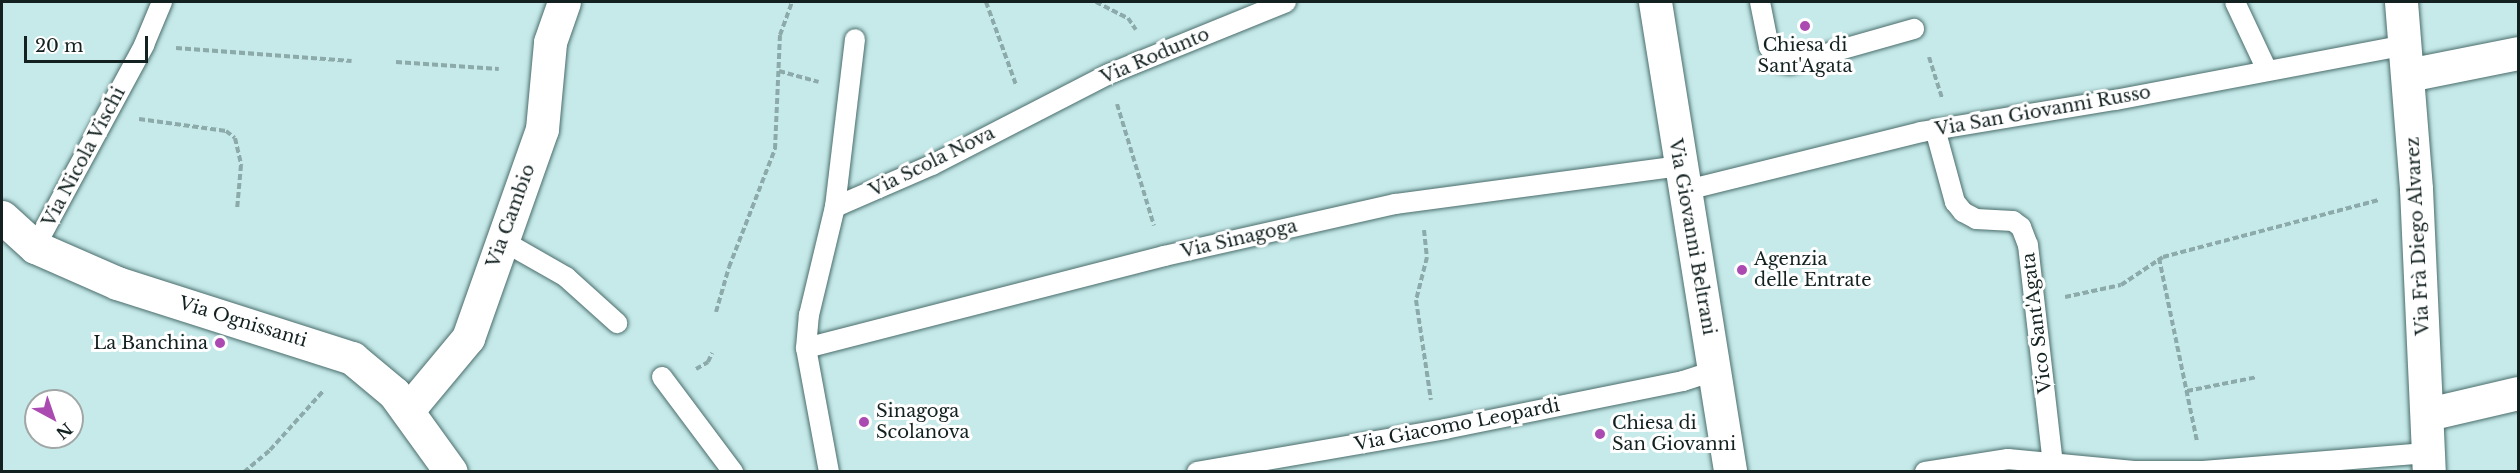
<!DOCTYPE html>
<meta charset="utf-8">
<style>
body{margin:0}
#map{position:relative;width:2520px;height:473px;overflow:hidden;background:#c5eae9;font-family:"Libre Baskerville",serif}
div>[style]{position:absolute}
.path>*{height:4px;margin-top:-2px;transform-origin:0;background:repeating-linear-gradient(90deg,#8caaa9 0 6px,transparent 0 9px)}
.roads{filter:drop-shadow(0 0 2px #4b6d6c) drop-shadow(0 0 2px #4b6d6c)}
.lane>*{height:20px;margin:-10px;padding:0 10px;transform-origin:10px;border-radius:10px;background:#fff}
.street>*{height:33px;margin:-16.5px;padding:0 16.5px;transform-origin:16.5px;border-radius:16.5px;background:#fff}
.dots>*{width:16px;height:16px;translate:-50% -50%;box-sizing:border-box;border:3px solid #fff;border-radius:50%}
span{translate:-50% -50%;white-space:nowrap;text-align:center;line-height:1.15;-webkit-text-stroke:6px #fff;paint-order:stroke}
.poi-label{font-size:18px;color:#132221}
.left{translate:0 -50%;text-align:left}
.right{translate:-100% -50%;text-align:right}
.street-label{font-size:18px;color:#132221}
.frame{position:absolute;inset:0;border:3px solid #132221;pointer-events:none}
.north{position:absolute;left:24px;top:389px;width:60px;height:60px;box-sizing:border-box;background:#fff;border:2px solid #a1a7a6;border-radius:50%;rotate:140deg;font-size:16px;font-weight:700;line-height:24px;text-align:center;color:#132221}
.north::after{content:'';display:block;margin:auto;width:21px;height:27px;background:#ab4ab1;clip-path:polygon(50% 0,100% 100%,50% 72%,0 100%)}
.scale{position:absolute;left:24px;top:36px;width:124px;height:27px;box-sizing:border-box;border:3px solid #132221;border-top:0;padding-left:8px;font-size:18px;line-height:21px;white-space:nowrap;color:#132221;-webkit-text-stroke:4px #fff;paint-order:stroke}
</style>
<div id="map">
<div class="path">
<div style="left:986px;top:2px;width:88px;rotate:70.1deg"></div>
<div style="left:1096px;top:2px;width:36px;rotate:27deg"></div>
<div style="left:1128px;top:18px;width:14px;rotate:56deg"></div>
<div style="left:176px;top:48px;width:176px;rotate:4.2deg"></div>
<div style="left:1929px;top:57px;width:43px;rotate:72.4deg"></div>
<div style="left:396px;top:62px;width:103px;rotate:3.9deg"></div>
<div style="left:779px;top:71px;width:41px;rotate:15.4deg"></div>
<div style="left:1117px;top:104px;width:127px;rotate:73.1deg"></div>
<div style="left:139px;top:119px;width:88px;rotate:7.9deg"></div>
<div style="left:226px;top:131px;width:11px;rotate:38deg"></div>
<div style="left:235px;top:138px;width:28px;rotate:77deg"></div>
<div style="left:241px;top:165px;width:45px;rotate:95.1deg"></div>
<div style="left:1424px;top:230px;width:27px;rotate:84deg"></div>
<div style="left:1427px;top:257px;width:44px;rotate:104.3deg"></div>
<div style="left:1416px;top:300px;width:101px;rotate:81.5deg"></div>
<div style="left:2159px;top:258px;width:187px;rotate:78.3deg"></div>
<div style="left:2065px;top:297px;width:57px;rotate:-12.1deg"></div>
<div style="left:2121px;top:285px;width:50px;rotate:-33.7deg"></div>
<div style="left:2163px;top:257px;width:223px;rotate:-14.8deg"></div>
<div style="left:716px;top:312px;width:47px;rotate:-73.9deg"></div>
<div style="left:729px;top:267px;width:127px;rotate:-68.7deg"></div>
<div style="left:775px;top:149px;width:114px;rotate:-87.5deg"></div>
<div style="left:780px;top:35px;width:35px;rotate:-70deg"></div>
<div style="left:696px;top:369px;width:14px;rotate:-30deg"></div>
<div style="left:708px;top:362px;width:10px;rotate:-66deg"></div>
<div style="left:2187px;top:391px;width:71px;rotate:-11.3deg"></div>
<div style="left:244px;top:472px;width:34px;rotate:-40deg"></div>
<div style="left:270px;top:450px;width:81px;rotate:-48deg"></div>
</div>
<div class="roads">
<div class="lane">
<div style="left:1760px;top:2px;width:46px;rotate:78.7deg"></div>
<div style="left:1769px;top:47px;width:19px;rotate:51deg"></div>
<div style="left:1781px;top:62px;width:9px;rotate:13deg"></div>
<div style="left:1790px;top:64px;width:129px;rotate:-15.8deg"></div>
<div style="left:2235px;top:2px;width:75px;rotate:64.8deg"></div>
<div style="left:1935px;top:129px;width:76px;rotate:74.7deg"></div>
<div style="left:1955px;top:202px;width:13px;rotate:51deg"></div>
<div style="left:1963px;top:212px;width:15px;rotate:28deg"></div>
<div style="left:1976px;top:219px;width:37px;rotate:3deg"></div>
<div style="left:2013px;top:221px;width:10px;rotate:37deg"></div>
<div style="left:2021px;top:227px;width:19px;rotate:69deg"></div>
<div style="left:2028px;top:245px;width:219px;rotate:83.5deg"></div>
<div style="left:1683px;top:191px;width:245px;rotate:-13.9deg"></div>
<div style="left:1921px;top:132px;width:197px;rotate:-9.4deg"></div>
<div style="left:2115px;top:100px;width:295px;rotate:-10.7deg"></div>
<div style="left:835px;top:207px;width:169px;rotate:-83.2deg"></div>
<div style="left:503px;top:241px;width:73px;rotate:29.7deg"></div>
<div style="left:566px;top:277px;width:69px;rotate:42deg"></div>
<div style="left:35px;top:247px;width:230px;rotate:-61.6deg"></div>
<div style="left:144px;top:45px;width:47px;rotate:-67.3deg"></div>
<div style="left:806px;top:348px;width:370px;rotate:-14.4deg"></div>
<div style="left:1164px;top:256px;width:237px;rotate:-12.7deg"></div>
<div style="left:1395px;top:204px;width:287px;rotate:-7.6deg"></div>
<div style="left:662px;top:377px;width:119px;rotate:53.2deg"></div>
<div style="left:829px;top:472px;width:126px;rotate:-100.5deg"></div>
<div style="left:806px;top:348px;width:33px;rotate:-85deg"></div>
<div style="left:809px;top:315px;width:111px;rotate:-76.5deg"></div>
<div style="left:835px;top:207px;width:106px;rotate:-23.4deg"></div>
<div style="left:932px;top:165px;width:199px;rotate:-27.2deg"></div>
<div style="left:1109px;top:74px;width:191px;rotate:-22.1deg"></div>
<div style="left:1197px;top:472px;width:252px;rotate:-9.8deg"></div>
<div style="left:1445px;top:429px;width:243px;rotate:-11.4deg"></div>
<div style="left:1683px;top:381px;width:35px;rotate:-18deg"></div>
<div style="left:1925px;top:472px;width:84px;rotate:-8.9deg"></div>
<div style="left:2008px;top:459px;width:129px;rotate:5.4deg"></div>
<div style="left:2136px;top:471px;width:67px"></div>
<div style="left:2203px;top:471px;width:227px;rotate:-4.6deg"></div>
</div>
<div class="street">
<div style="left:1655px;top:2px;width:476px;rotate:80.9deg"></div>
<div style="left:2401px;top:2px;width:188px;rotate:85.4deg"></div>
<div style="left:2416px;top:189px;width:283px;rotate:87.4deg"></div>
<div style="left:2408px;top:75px;width:112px;rotate:-11.3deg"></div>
<div style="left:2px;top:217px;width:45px;rotate:42.3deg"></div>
<div style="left:35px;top:247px;width:90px;rotate:23.7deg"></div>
<div style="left:117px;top:283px;width:247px;rotate:17.7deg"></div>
<div style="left:352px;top:358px;width:55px;rotate:39.8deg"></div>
<div style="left:394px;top:393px;width:97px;rotate:54.2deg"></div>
<div style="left:408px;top:410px;width:94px;rotate:-50.2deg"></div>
<div style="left:468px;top:338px;width:222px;rotate:-70.5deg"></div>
<div style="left:542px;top:129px;width:87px;rotate:-84.7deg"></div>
<div style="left:550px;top:42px;width:42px;rotate:-70.7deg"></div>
<div style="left:2428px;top:414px;width:92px;rotate:-13.1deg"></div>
</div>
</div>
<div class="dots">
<div style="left:1805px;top:26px;background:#ab4ab1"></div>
<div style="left:1742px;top:270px;background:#ab4ab1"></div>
<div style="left:220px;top:343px;background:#ab4ab1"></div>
<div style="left:864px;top:422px;background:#ab4ab1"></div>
<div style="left:1600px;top:434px;background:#ab4ab1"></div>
</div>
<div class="poi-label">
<span style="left:1805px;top:56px">Chiesa di<br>Sant'Agata</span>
<span class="left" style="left:1754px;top:270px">Agenzia<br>delle Entrate</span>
<span class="right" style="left:208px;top:343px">La Banchina</span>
<span class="left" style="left:876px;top:422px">Sinagoga<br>Scolanova</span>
<span class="left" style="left:1612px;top:434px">Chiesa di<br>San Giovanni</span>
</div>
<div class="street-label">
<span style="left:1155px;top:56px;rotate:-23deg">Via Rodunto</span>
<span style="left:2043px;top:111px;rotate:-10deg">Via San Giovanni Russo</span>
<span style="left:84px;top:157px;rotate:-62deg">Via Nicola Vischi</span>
<span style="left:932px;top:162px;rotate:-26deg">Via Scola Nova</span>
<span style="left:511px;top:216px;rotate:-70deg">Via Cambio</span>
<span style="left:2418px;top:236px;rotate:-93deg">Via Frà Diego Alvarez</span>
<span style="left:1692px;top:237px;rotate:80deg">Via Giovanni Beltrani</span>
<span style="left:1239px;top:239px;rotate:-13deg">Via Sinagoga</span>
<span style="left:243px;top:322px;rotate:17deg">Via Ognissanti</span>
<span style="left:2037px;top:323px;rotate:-97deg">Vico Sant'Agata</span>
<span style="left:1457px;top:425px;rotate:-11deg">Via Giacomo Leopardi</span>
</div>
<div class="frame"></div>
<div class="north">N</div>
<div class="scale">20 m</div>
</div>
